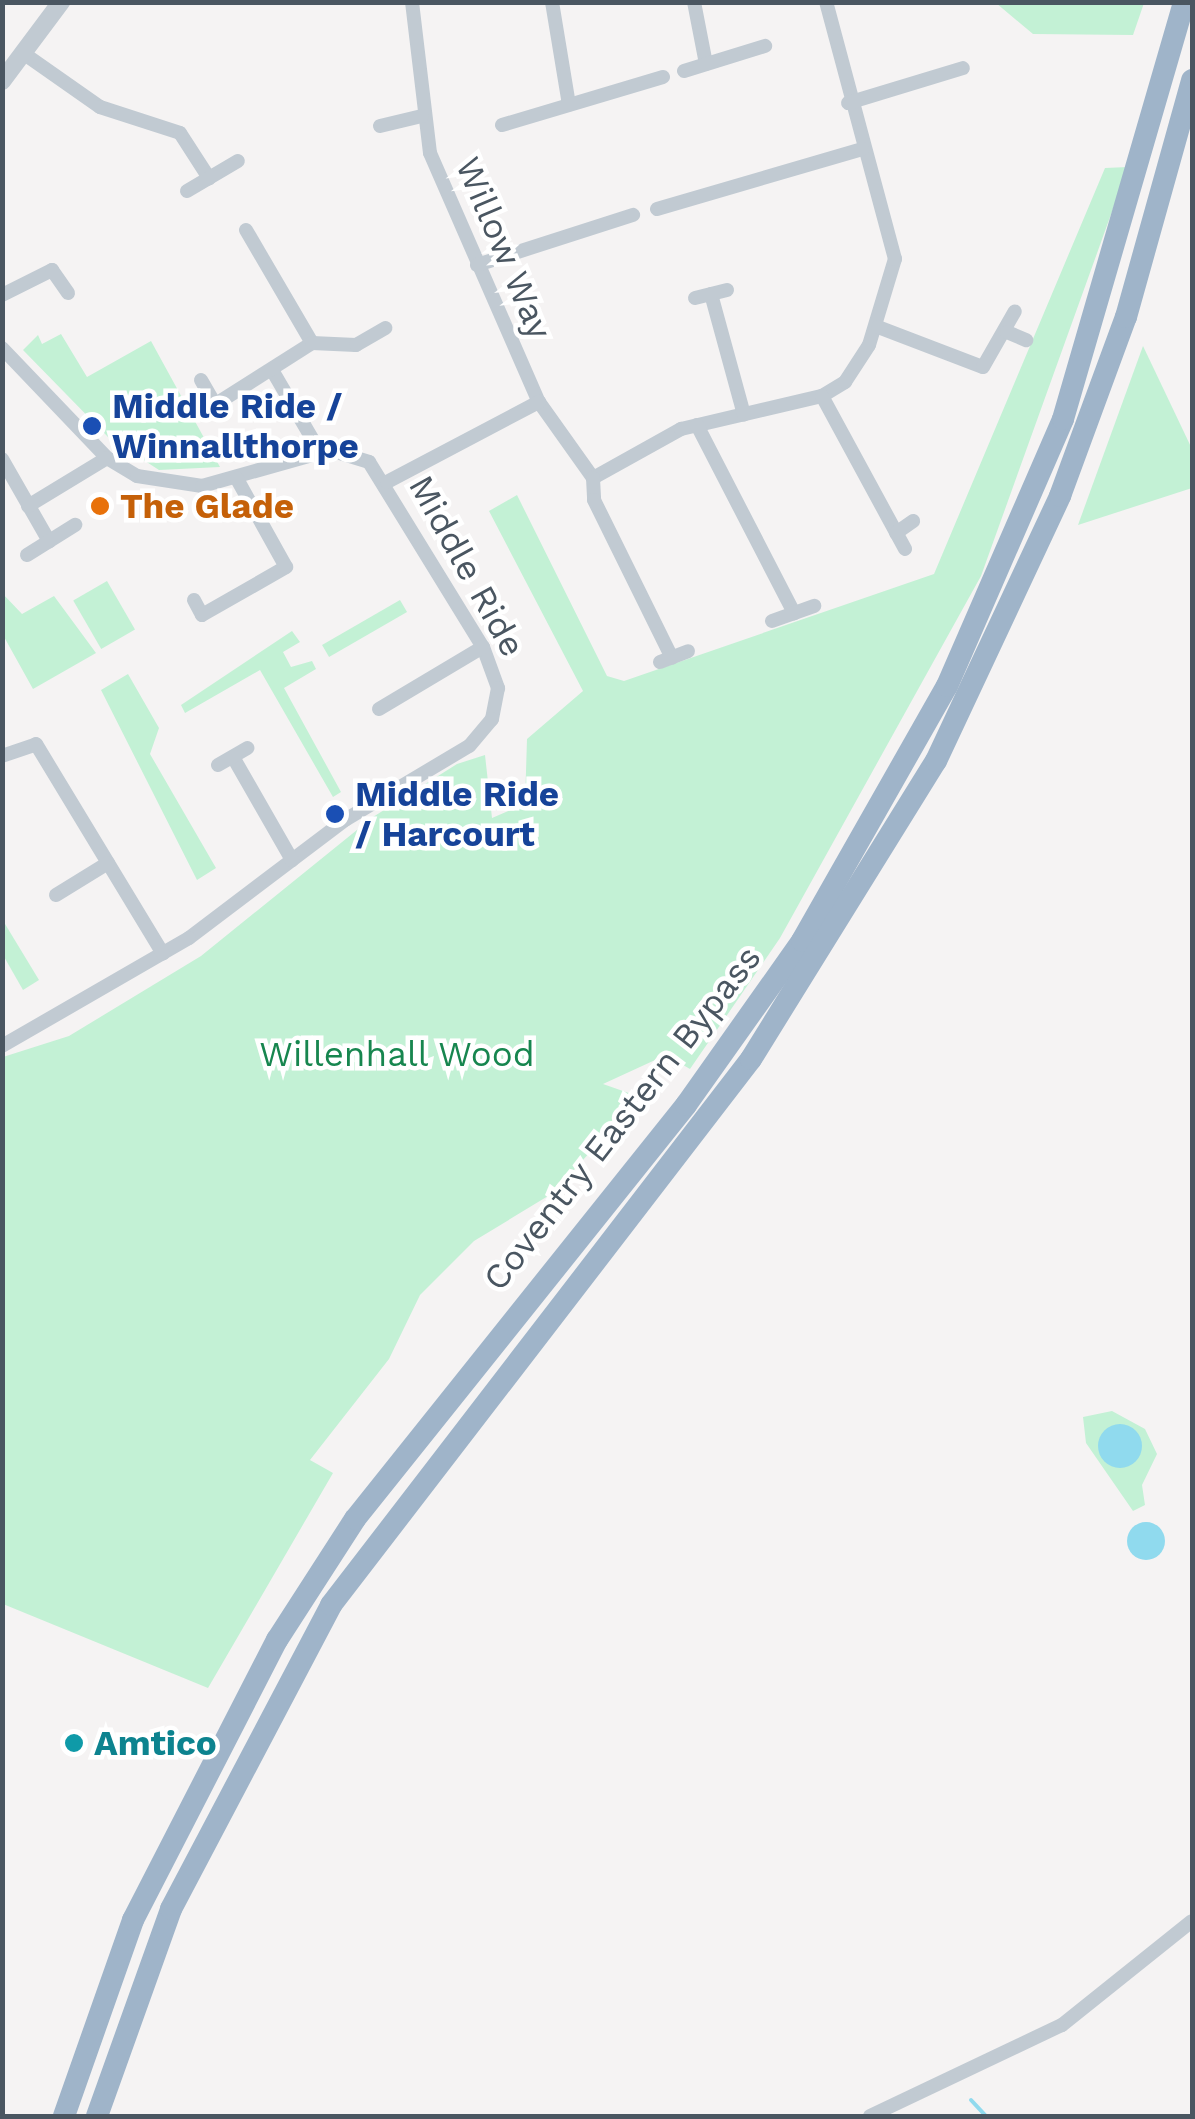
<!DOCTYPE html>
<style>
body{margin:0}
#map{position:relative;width:1195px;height:2119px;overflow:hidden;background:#f5f3f3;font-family:"Work Sans",sans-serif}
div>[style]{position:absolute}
.green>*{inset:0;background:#c3f1d5;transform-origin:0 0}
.water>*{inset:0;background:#90daee}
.round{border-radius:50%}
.stream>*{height:4px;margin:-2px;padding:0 2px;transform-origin:2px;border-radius:2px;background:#90daee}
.minor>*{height:14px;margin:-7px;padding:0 7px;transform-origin:7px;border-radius:7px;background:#c1cad2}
.tertiary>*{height:18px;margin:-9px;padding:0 9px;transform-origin:9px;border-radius:9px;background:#c1cad2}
.trunk>*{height:22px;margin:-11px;padding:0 11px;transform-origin:11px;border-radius:11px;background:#9fb4c9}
.dots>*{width:28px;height:28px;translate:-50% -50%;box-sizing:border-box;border:5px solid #fff;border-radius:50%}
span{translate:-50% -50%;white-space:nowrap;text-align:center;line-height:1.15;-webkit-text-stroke:9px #fff;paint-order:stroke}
.street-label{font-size:35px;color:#4a5661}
.transit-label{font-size:35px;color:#164399;font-weight:700}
.left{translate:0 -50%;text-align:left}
.food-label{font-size:35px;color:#c56008;font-weight:700}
.park-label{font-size:35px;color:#17864f}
.culture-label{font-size:35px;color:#0d838f;font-weight:700}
.frame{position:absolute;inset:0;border:5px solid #4a5661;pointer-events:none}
</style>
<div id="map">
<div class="green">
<div style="clip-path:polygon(996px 3px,1144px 3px,1133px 35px,1033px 34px)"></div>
<div style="clip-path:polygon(1128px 167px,981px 576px,780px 938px,690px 1069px,666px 1055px,603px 1084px,640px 1097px,553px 1193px,474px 1241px,420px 1295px,389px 1359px,310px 1460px,333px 1473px,208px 1688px,3px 1604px,3px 1057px,69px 1036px,201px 956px,373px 817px,457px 764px,485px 755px,492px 818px,525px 804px,527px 739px,583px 691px,489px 511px,517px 495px,607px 676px,624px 681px,934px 574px,1105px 168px)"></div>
<div style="clip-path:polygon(61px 334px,87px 377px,151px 341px,220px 467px,159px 470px,108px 437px,23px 350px,38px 335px,42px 344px)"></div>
<div style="clip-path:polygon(1143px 346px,1192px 449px,1192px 488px,1078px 525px)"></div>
<div style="left:107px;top:581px;width:56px;height:39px;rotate:60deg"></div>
<div style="clip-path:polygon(2px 593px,22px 614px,54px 596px,96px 653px,33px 689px,3px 635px)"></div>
<div style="left:400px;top:600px;width:14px;height:90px;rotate:60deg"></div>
<div style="clip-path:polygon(292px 631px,300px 642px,283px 652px,291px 667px,312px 661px,316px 669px,284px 688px,341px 792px,333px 797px,260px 670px,185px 713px,181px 705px)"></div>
<div style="clip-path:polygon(128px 674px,159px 728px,150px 754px,216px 868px,197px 880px,101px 690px)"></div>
<div style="clip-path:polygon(2px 919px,39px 980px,23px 990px,3px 955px)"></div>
<div style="clip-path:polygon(1112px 1411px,1145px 1429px,1157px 1454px,1142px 1485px,1145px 1505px,1133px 1511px,1086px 1443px,1083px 1417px)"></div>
</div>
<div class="water">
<div class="round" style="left:1098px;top:1424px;width:44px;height:44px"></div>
<div class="round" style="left:1127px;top:1522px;width:38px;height:38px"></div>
</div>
<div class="stream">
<div style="left:971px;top:2100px;width:22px;rotate:47deg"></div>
</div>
<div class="minor">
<div style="left:412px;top:2px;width:152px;rotate:83.2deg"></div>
<div style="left:430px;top:153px;width:272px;rotate:66.4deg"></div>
<div style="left:539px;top:402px;width:93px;rotate:54.6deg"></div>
<div style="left:593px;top:478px;width:101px;rotate:-29.1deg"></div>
<div style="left:681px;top:429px;width:145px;rotate:-13.2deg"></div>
<div style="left:822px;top:396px;width:27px;rotate:-31deg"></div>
<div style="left:845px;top:382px;width:44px;rotate:-57deg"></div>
<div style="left:869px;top:345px;width:90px;rotate:-73.2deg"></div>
<div style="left:895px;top:259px;width:266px;rotate:-105deg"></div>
<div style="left:552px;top:2px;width:104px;rotate:80.6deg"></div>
<div style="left:694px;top:2px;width:63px;rotate:79deg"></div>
<div style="left:23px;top:53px;width:94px;rotate:35deg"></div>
<div style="left:100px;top:107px;width:84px;rotate:18deg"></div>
<div style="left:180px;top:133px;width:54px;rotate:57.2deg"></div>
<div style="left:684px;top:71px;width:85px;rotate:-17.2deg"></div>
<div style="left:848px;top:103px;width:120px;rotate:-16.9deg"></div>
<div style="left:502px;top:125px;width:168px;rotate:-16.6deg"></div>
<div style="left:380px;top:126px;width:43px;rotate:-13.4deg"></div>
<div style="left:187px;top:191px;width:59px;rotate:-30.5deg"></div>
<div style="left:657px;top:209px;width:214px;rotate:-16.3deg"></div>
<div style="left:246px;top:230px;width:131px;rotate:59.7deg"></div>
<div style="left:477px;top:265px;width:164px;rotate:-17.8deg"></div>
<div style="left:711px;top:294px;width:125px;rotate:74.7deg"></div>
<div style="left:2px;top:295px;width:56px;rotate:-26.6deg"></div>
<div style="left:52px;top:270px;width:28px;rotate:55deg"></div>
<div style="left:695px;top:298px;width:33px;rotate:-14deg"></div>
<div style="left:878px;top:327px;width:112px;rotate:20.9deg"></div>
<div style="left:983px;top:367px;width:64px;rotate:-60.3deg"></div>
<div style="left:1007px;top:332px;width:21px;rotate:23deg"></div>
<div style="left:2px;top:348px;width:152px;rotate:46.3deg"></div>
<div style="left:107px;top:458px;width:35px;rotate:31deg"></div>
<div style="left:137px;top:476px;width:66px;rotate:8.7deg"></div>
<div style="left:202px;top:486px;width:133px;rotate:-15.7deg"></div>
<div style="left:330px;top:450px;width:41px;rotate:17.1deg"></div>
<div style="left:369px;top:462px;width:217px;rotate:58.4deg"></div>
<div style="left:483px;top:647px;width:44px;rotate:69.9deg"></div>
<div style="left:498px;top:688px;width:32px;rotate:101deg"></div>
<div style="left:492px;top:719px;width:35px;rotate:130deg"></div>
<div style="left:469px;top:746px;width:144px;rotate:149.2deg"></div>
<div style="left:345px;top:820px;width:196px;rotate:142.9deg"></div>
<div style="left:189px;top:938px;width:216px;rotate:150deg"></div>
<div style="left:272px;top:370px;width:95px;rotate:59.7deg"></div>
<div style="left:201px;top:380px;width:39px;rotate:60deg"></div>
<div style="left:822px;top:396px;width:174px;rotate:61.5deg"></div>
<div style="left:216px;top:404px;width:114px;rotate:-32.4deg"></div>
<div style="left:312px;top:343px;width:44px;rotate:2.6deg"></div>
<div style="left:356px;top:345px;width:34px;rotate:-30deg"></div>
<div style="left:697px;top:425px;width:212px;rotate:62.7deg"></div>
<div style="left:2px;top:459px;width:95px;rotate:60.2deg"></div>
<div style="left:593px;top:478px;width:22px;rotate:87deg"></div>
<div style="left:594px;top:500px;width:176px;rotate:63.7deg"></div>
<div style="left:387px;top:482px;width:172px;rotate:-27.8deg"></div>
<div style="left:28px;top:506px;width:92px;rotate:-31.3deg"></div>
<div style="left:896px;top:533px;width:21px;rotate:-35deg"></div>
<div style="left:27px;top:555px;width:57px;rotate:-32deg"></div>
<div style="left:194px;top:600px;width:17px;rotate:62deg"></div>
<div style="left:202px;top:615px;width:97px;rotate:-29.7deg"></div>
<div style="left:286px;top:567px;width:101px;rotate:-119.1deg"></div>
<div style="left:772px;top:621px;width:45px;rotate:-19.7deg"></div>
<div style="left:660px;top:662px;width:30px;rotate:-21deg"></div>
<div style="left:379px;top:709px;width:121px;rotate:-30.8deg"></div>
<div style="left:2px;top:756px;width:36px;rotate:-19deg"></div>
<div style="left:36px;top:744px;width:245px;rotate:58.8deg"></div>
<div style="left:233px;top:757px;width:119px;rotate:60.2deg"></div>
<div style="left:218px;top:765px;width:34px;rotate:-30deg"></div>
<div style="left:56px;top:895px;width:61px;rotate:-31.6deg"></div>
<div style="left:870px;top:2116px;width:212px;rotate:-25.4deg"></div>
<div style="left:1062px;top:2025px;width:166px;rotate:-38.7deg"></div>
</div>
<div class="tertiary">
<div style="left:2px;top:81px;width:99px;rotate:-53.2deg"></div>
</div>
<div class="trunk">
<div style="left:64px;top:2116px;width:208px;rotate:-70.6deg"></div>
<div style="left:133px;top:1920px;width:315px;rotate:-62.8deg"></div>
<div style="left:277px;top:1640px;width:144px;rotate:-57.2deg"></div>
<div style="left:355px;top:1519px;width:530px;rotate:-51.36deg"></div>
<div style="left:686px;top:1105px;width:201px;rotate:-54.7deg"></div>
<div style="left:802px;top:941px;width:293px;rotate:-60.4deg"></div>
<div style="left:947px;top:686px;width:291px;rotate:-66.5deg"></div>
<div style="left:1063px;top:419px;width:434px;rotate:-73.8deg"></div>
<div style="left:97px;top:2116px;width:220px;rotate:-70.3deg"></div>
<div style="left:171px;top:1909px;width:344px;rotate:-62.2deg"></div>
<div style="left:331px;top:1605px;width:689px;rotate:-52.43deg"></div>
<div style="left:751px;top:1059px;width:351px;rotate:-58.2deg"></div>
<div style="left:936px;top:761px;width:293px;rotate:-64.9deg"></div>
<div style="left:1060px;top:496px;width:191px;rotate:-69.8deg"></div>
<div style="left:1126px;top:317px;width:246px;rotate:-74.4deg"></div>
</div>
<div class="dots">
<div style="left:92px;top:426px;background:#1a4fb4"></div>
<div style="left:100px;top:506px;background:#e8710a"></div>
<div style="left:335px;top:814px;background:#1a4fb4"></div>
<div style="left:74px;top:1743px;background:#0f9aa8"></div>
</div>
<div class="street-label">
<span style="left:504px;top:248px;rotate:67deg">Willow Way</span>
<span style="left:467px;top:566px;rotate:61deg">Middle Ride</span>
<span style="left:622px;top:1118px;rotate:-52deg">Coventry Eastern Bypass</span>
</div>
<div class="transit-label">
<span class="left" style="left:112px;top:426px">Middle Ride /<br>Winnallthorpe</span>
<span class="left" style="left:355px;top:814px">Middle Ride<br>/ Harcourt</span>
</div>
<div class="food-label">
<span class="left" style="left:120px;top:506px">The Glade</span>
</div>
<div class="park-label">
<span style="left:397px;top:1054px">Willenhall Wood</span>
</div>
<div class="culture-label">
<span class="left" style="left:94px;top:1743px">Amtico</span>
</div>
<div class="frame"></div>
</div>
